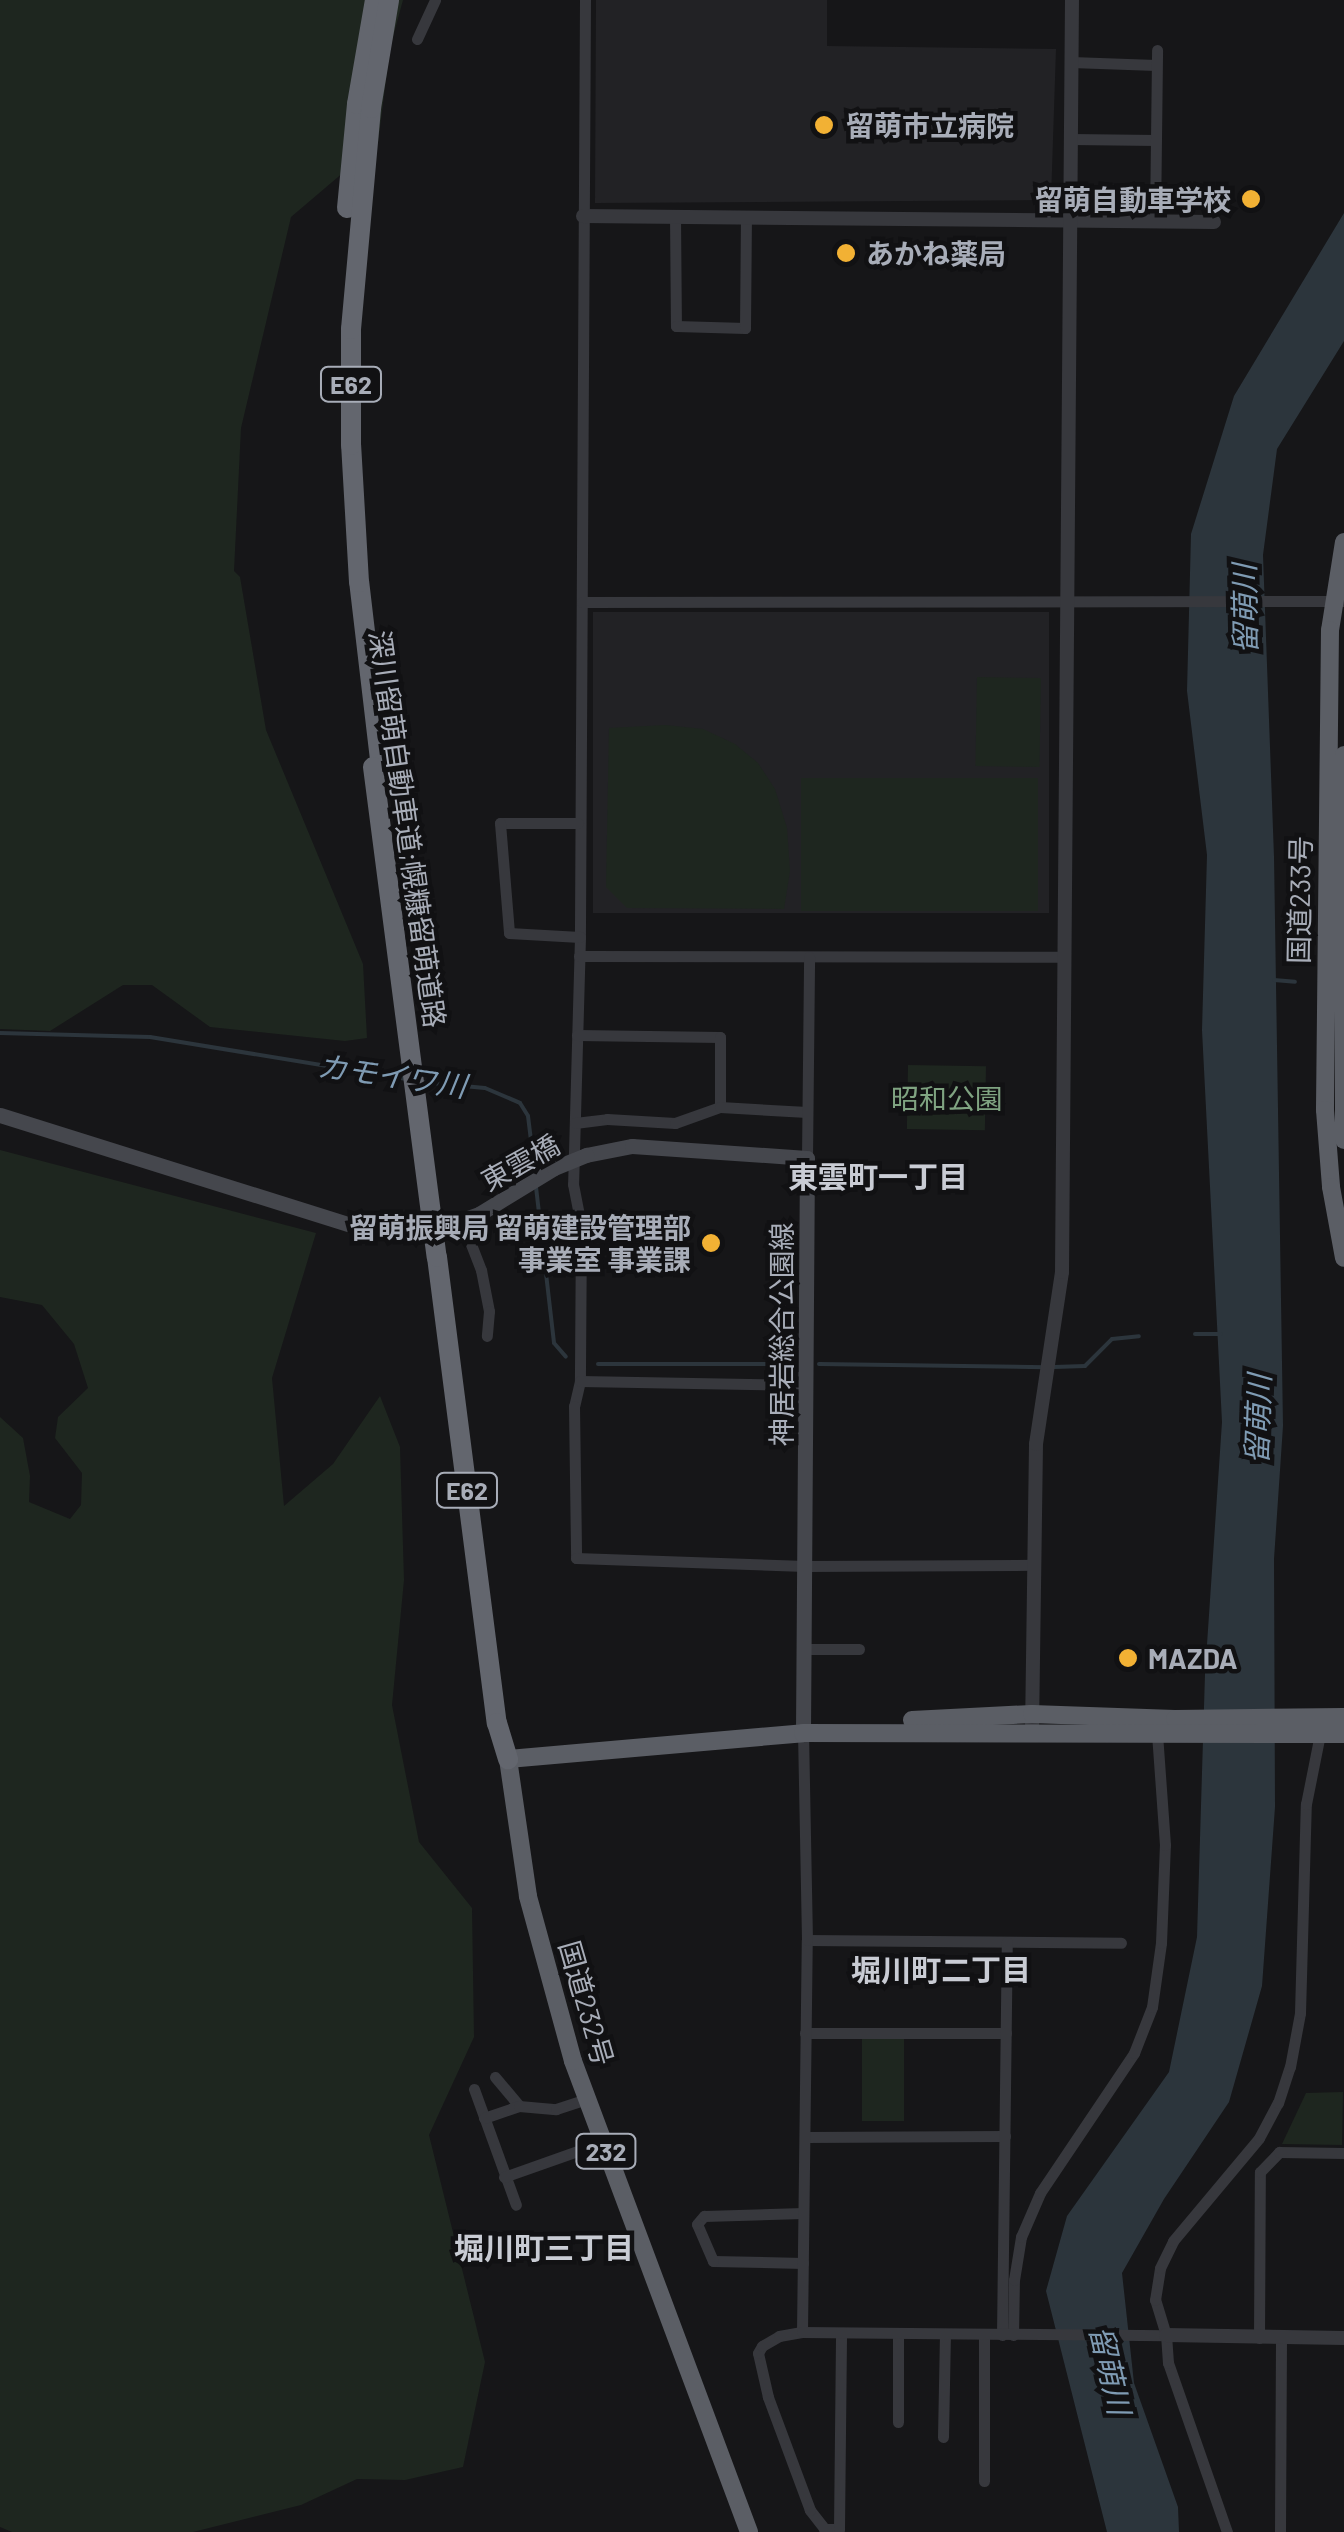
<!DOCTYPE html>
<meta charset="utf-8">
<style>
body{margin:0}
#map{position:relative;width:1344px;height:2532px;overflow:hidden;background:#161618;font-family:Barlow,"Noto Sans JP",sans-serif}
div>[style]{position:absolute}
.built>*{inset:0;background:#222225;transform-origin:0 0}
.green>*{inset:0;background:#1e261f;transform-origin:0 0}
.water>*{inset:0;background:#2c353c}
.stream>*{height:4px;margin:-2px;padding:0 2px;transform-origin:2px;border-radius:2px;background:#2c353c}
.minor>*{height:11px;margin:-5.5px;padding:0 5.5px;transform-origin:5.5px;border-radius:5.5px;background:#37383d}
.tertiary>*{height:14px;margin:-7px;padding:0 7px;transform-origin:7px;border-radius:7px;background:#37383d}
.secondary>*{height:15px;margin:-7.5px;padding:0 7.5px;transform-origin:7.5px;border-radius:7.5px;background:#45474d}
.trunk>*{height:18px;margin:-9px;padding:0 9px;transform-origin:9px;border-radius:9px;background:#5b5e65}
.motorway>*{height:20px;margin:-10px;padding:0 10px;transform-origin:10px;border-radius:10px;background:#63666e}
.secondary-bridge>*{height:15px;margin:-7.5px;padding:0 7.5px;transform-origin:7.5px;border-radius:7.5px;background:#45474d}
.motorway-bridge>*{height:20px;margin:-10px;padding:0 10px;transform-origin:10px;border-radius:10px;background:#63666e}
.dots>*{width:28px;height:28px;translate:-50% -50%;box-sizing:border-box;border:5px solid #111113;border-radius:50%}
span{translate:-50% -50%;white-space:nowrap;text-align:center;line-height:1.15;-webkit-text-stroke:9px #111113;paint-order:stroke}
.shield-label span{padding:2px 8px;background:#111113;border:2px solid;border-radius:8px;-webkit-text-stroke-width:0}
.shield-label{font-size:25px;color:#a8adb8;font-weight:700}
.poi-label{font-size:28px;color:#a8adb8;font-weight:700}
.left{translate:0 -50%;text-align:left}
.right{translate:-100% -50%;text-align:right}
.street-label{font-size:28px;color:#a8adb8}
.park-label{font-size:28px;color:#7fa381}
.water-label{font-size:30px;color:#7f9bb3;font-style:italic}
.neighbourhood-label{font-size:30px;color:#c9ccd4;font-weight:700}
</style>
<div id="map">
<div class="built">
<div style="clip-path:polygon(596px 0,827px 0,827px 46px,1056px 49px,1051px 200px,595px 203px)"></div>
<div style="left:593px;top:612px;width:456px;height:301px"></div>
</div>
<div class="green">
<div style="clip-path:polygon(0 0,403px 0,390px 48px,378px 143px,291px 217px,241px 428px,234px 571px,240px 577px,266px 730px,363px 964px,367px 1038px,345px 1041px,210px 1027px,152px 985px,123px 985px,50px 1031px,0 1029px)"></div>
<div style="left:977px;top:677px;width:64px;height:89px;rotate:1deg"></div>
<div style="clip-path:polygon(666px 725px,703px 729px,735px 744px,758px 763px,775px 789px,787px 828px,790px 871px,784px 909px,627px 908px,606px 887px,609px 728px)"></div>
<div style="left:801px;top:778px;width:237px;height:133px"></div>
<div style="left:908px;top:1065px;width:78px;height:64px;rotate:1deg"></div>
<div style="clip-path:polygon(0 1150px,316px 1233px,272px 1378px,284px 1506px,333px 1464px,380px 1396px,400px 1447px,404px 1580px,392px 1705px,419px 1842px,472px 1908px,474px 2037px,429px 2135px,485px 2362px,463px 2467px,405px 2480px,357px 2479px,301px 2505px,193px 2532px,12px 2532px,0 2527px,0 1417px,23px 1438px,30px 1476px,29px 1502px,70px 1519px,81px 1505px,82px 1473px,55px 1438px,58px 1417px,88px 1388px,74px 1344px,42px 1305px,0 1297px)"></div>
<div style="left:862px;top:2038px;width:42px;height:83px"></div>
<div style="clip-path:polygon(1343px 2092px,1342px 2145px,1282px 2144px,1306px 2093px)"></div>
</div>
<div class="water">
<div style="clip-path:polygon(1344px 213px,1344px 341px,1277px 449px,1263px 555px,1274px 857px,1283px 1426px,1274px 1559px,1275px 1807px,1262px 1986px,1229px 2102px,1164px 2199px,1122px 2273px,1134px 2383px,1178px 2507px,1179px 2532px,1107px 2532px,1046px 2291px,1067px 2216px,1169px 2072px,1197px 1937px,1205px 1674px,1222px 1422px,1202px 1030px,1207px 855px,1187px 691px,1191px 534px,1234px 396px)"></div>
</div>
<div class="stream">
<div style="left:1274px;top:980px;width:21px;rotate:5deg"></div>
<div style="left:0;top:1033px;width:150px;rotate:1.5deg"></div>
<div style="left:150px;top:1037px;width:260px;rotate:9.3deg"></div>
<div style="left:421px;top:1082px;width:64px;rotate:5.4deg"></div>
<div style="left:485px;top:1088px;width:38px;rotate:23deg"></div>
<div style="left:520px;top:1103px;width:15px;rotate:58deg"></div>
<div style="left:528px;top:1116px;width:57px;rotate:83deg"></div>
<div style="left:536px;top:1187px;width:157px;rotate:83.4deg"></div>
<div style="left:554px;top:1343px;width:18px;rotate:49deg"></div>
<div style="left:1195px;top:1334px;width:26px"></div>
<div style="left:598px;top:1364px;width:197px"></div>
<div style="left:819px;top:1364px;width:226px;rotate:0.8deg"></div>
<div style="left:1054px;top:1367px;width:31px;rotate:-2deg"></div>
<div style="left:1085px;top:1366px;width:38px;rotate:-45deg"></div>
<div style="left:1112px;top:1339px;width:27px;rotate:-6deg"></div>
</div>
<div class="minor">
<div style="left:585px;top:0;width:937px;rotate:90.31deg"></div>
<div style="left:580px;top:937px;width:247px;rotate:91.6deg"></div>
<div style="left:573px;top:1184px;width:42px;rotate:79deg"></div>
<div style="left:581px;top:1225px;width:156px;rotate:90.4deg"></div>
<div style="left:580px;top:1381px;width:26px;rotate:103deg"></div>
<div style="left:574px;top:1406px;width:152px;rotate:89.2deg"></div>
<div style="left:576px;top:1558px;width:229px;rotate:2deg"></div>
<div style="left:805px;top:1566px;width:228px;rotate:-0.3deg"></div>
<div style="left:417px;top:39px;width:43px;rotate:-65.2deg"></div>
<div style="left:1071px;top:62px;width:85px;rotate:2deg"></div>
<div style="left:1071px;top:139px;width:85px;rotate:0.7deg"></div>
<div style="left:675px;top:216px;width:110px;rotate:89.5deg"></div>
<div style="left:676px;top:326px;width:69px;rotate:1.7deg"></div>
<div style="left:745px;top:328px;width:111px;rotate:-89.5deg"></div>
<div style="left:1155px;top:221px;width:171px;rotate:-89.3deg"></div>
<div style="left:582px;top:602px;width:762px;rotate:-0.08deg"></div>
<div style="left:578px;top:823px;width:78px;rotate:180deg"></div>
<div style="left:500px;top:823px;width:110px;rotate:85.3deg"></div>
<div style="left:509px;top:933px;width:71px;rotate:3.2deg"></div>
<div style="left:579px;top:956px;width:485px;rotate:0.1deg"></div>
<div style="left:577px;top:1035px;width:143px;rotate:0.8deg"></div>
<div style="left:720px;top:1037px;width:70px;rotate:90deg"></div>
<div style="left:575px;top:1123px;width:32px;rotate:-7deg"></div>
<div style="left:607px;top:1119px;width:68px;rotate:3.4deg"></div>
<div style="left:675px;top:1123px;width:48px;rotate:-19.6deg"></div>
<div style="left:720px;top:1107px;width:87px;rotate:3.3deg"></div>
<div style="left:807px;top:1158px;width:201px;rotate:-89.4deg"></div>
<div style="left:462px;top:1221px;width:53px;rotate:68.8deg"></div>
<div style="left:481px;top:1270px;width:42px;rotate:79deg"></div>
<div style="left:489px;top:1311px;width:25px;rotate:95deg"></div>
<div style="left:580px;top:1381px;width:226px;rotate:1deg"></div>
<div style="left:805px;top:1649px;width:54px"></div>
<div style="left:807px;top:1940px;width:314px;rotate:0.5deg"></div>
<div style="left:805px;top:2033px;width:201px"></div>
<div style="left:495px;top:2077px;width:38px;rotate:50deg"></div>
<div style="left:474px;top:2089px;width:123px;rotate:70.1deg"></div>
<div style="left:484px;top:2118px;width:37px;rotate:-19deg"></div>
<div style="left:519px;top:2106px;width:37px;rotate:5deg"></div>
<div style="left:556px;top:2109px;width:33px;rotate:-18deg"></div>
<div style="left:805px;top:2137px;width:200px;rotate:-0.3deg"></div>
<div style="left:504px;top:2177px;width:105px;rotate:-19.5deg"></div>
<div style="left:803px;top:2263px;width:90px;rotate:-178.7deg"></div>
<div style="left:713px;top:2261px;width:40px;rotate:-113.4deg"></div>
<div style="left:697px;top:2224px;width:11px;rotate:-49deg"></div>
<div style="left:704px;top:2216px;width:99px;rotate:-1.7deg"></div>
<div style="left:802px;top:2332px;width:392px;rotate:-89.3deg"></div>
<div style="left:807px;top:1940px;width:207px;rotate:-91.1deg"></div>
<div style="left:1002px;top:2335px;width:393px;rotate:-89.3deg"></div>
<div style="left:1013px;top:2335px;width:55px;rotate:-89deg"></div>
<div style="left:1014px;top:2280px;width:44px;rotate:-80.8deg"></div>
<div style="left:1021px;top:2237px;width:48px;rotate:-66.6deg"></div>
<div style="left:1040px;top:2193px;width:169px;rotate:-56.1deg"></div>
<div style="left:1134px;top:2053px;width:49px;rotate:-68.6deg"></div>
<div style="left:1152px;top:2007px;width:65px;rotate:-82deg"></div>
<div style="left:1161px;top:1943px;width:98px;rotate:-87.7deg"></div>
<div style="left:1165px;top:1845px;width:111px;rotate:-94.1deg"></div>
<div style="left:1259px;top:2338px;width:166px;rotate:-89.7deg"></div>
<div style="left:1260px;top:2172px;width:28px;rotate:-46deg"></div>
<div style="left:1279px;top:2152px;width:65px;rotate:0.9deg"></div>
<div style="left:898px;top:2422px;width:89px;rotate:-90deg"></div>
<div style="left:943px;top:2437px;width:103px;rotate:-88.9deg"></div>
<div style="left:984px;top:2481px;width:146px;rotate:-90deg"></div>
<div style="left:824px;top:2529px;width:15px"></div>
<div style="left:839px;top:2529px;width:196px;rotate:-89.4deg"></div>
<div style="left:827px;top:2532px;width:28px;rotate:-128deg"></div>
<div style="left:810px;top:2510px;width:121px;rotate:-110.4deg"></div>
<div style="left:768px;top:2397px;width:45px;rotate:-102.8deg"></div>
<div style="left:758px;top:2353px;width:8px;rotate:-60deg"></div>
<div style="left:762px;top:2346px;width:20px;rotate:-30deg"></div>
<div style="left:779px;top:2336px;width:23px;rotate:-10deg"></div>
<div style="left:802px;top:2332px;width:364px;rotate:0.5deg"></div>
<div style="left:1227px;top:2532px;width:179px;rotate:-109.2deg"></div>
<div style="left:1168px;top:2363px;width:28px;rotate:-94deg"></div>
<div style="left:1166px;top:2335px;width:37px;rotate:-107deg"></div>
<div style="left:1155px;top:2300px;width:32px;rotate:-81deg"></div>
<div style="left:1160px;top:2268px;width:30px;rotate:-64deg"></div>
<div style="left:1173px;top:2241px;width:134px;rotate:-50.1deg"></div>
<div style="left:1259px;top:2138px;width:40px;rotate:-62deg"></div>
<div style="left:1278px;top:2103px;width:38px;rotate:-72deg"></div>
<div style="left:1290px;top:2067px;width:55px;rotate:-79.5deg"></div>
<div style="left:1300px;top:2013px;width:209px;rotate:-88.4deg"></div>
<div style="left:1306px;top:1804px;width:71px;rotate:-78.7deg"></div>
<div style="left:1280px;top:2532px;width:196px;rotate:-89.7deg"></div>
</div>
<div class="tertiary">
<div style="left:583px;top:216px;width:631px;rotate:0.54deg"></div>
<div style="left:1032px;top:1731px;width:287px;rotate:-89.2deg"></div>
<div style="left:1036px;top:1444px;width:174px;rotate:-81.4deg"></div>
<div style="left:1062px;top:1272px;width:1272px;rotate:-89.55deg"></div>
<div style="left:1166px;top:2335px;width:178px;rotate:1deg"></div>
</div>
<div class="secondary">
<div style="left:0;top:1115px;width:394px;rotate:17.4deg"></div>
<div style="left:376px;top:1233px;width:49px"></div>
<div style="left:425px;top:1233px;width:57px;rotate:-19.4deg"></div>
<div style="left:586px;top:1155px;width:47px;rotate:-11.1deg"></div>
<div style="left:632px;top:1146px;width:175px;rotate:3.9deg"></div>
<div style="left:807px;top:1158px;width:575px;rotate:90.4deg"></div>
</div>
<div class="trunk">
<div style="left:1344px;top:542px;width:89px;rotate:99deg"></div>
<div style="left:1330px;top:630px;width:480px;rotate:90.6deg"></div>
<div style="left:1325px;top:1110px;width:77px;rotate:85.5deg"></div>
<div style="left:1331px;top:1187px;width:72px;rotate:79.6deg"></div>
<div style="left:1344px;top:755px;width:385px;rotate:90deg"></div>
<div style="left:912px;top:1720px;width:120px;rotate:-2.9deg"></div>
<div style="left:1032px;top:1714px;width:143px;rotate:2deg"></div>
<div style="left:1175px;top:1719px;width:169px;rotate:-0.7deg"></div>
<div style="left:749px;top:2532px;width:503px;rotate:-110.49deg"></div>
<div style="left:573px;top:2061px;width:171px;rotate:-105.3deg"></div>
<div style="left:528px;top:1896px;width:138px;rotate:-98.3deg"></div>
<div style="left:508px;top:1759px;width:296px;rotate:-5deg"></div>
<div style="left:803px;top:1733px;width:541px;rotate:0.11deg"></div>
</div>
<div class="motorway">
<div style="left:347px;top:208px;width:104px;rotate:-84.5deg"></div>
<div style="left:357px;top:104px;width:106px;rotate:-80.2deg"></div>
<div style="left:381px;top:768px;width:187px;rotate:-96.7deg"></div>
<div style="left:359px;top:582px;width:137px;rotate:-93.3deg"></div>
<div style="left:351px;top:445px;width:116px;rotate:-90deg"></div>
<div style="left:351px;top:329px;width:222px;rotate:-84.8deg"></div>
<div style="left:371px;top:108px;width:109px;rotate:-80.5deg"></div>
<div style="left:437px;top:1257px;width:470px;rotate:82.7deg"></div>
<div style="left:497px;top:1723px;width:38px;rotate:73deg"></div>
</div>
<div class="secondary-bridge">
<div style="left:479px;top:1214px;width:88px;rotate:-31.5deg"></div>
<div style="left:554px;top:1168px;width:35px;rotate:-22deg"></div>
</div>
<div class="motorway-bridge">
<div style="left:373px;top:767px;width:494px;rotate:82.6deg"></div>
</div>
<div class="dots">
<div style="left:824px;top:125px;background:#f2b134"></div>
<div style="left:1251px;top:199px;background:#f2b134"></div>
<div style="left:846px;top:253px;background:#f2b134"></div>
<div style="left:711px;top:1243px;background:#f2b134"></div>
<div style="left:1128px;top:1658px;background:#f2b134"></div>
</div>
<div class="shield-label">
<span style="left:351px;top:384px">E62</span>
<span style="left:467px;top:1490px">E62</span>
<span style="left:606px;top:2151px">232</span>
</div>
<div class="poi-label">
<span class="left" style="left:846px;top:125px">留萌市立病院</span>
<span class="right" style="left:1231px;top:199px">留萌自動車学校</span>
<span class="left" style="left:866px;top:253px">あかね薬局</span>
<span class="right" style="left:691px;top:1243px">留萌振興局 留萌建設管理部<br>事業室 事業課</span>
<span class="left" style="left:1148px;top:1658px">MAZDA</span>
</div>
<div class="street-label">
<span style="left:408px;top:829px;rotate:82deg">深川留萌自動車道;幌糠留萌道路</span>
<span style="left:1299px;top:900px;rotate:-89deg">国道233号</span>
<span style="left:520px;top:1162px;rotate:-29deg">東雲橋</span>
<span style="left:781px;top:1334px;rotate:-90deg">神居岩総合公園線</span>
<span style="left:587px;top:2003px;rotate:74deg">国道232号</span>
</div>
<div class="park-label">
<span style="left:947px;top:1098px">昭和公園</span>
</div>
<div class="water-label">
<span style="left:1244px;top:609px;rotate:-91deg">留萌川</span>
<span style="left:392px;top:1075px;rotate:8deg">カモイワ川</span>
<span style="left:1257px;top:1419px;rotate:-88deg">留萌川</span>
<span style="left:1111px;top:2370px;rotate:77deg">留萌川</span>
</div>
<div class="neighbourhood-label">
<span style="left:878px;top:1176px">東雲町一丁目</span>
<span style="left:941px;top:1969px">堀川町二丁目</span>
<span style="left:544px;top:2247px">堀川町三丁目</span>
</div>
</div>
